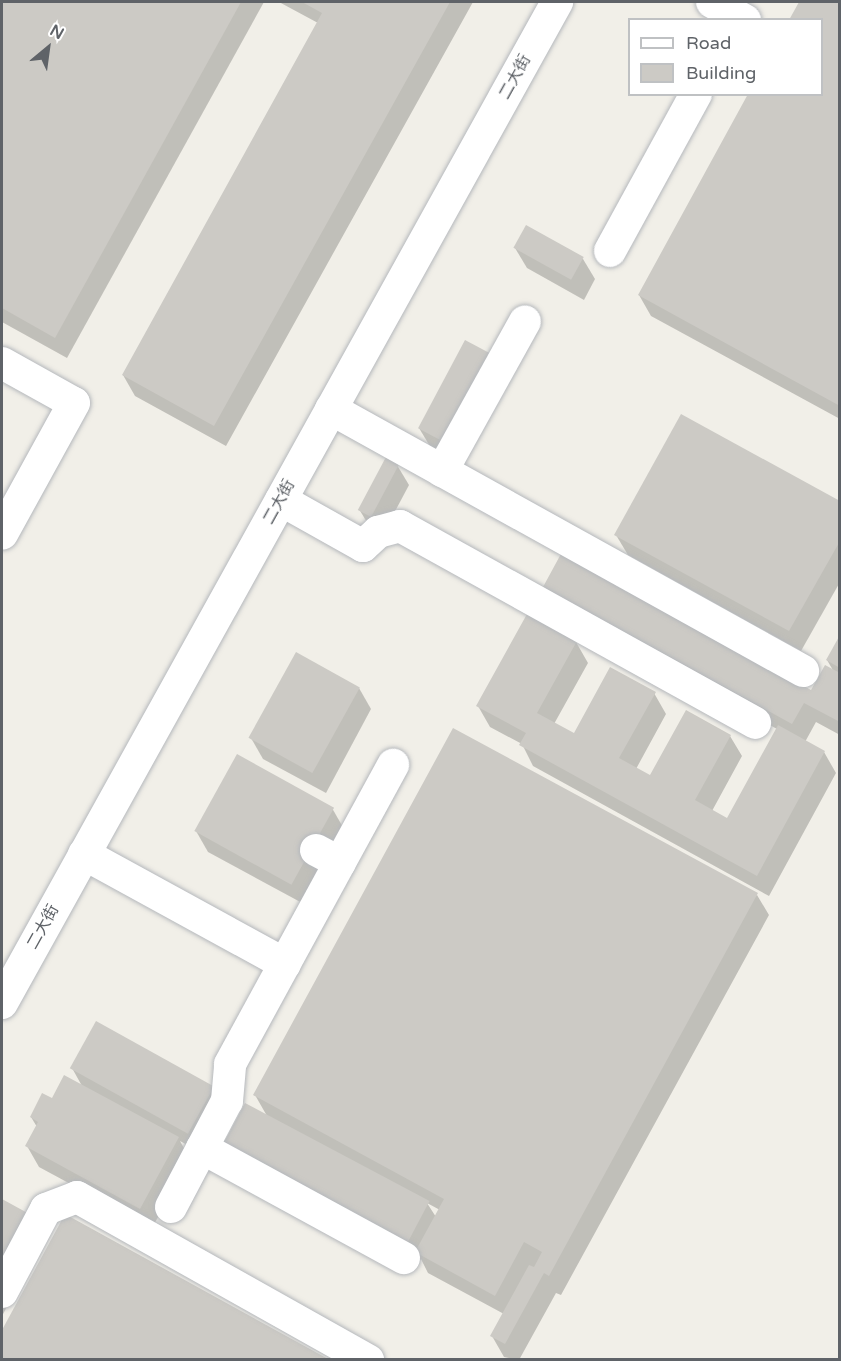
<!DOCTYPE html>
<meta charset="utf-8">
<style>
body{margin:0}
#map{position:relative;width:841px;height:1361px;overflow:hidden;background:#f1efe8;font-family:"Varela Round","Noto Sans SC",sans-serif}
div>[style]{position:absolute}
.shadow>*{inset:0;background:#0003}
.building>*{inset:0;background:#cccac5;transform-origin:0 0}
.roads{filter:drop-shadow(0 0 2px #b5b8bc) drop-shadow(0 0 2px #b5b8bc)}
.minor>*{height:32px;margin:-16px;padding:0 16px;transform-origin:16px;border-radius:16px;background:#fff}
span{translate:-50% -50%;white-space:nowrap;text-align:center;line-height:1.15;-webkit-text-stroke:4.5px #fff;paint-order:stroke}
.street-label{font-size:16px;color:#5f6368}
.frame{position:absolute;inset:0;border:3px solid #5f6368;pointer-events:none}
.legend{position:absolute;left:628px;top:18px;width:195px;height:78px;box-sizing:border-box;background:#fff;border:2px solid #bfc1c3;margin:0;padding:8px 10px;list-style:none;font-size:18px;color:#5f6368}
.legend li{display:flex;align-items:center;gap:12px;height:30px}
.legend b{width:30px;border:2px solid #bfc1c3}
.north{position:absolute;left:18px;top:18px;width:60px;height:60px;-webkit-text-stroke:4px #fff;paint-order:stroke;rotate:29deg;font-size:16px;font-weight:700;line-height:24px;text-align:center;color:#5f6368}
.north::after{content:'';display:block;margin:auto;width:21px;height:27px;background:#5f6368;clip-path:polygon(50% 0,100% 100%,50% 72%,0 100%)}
</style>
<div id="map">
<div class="shadow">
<div style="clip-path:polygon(2px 2px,264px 2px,67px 358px,2px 322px)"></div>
<div style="clip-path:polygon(279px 2px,473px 2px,226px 446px,135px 396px,123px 375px,318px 23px)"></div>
<div style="clip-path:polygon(801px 2px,840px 2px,840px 419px,651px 316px,639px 295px,822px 94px,822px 20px,791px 20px)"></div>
<div style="clip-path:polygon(515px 248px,583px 259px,595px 279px,584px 300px,527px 268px)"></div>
<div style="clip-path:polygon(492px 356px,457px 463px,431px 448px,419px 428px)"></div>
<div style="clip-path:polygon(397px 465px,409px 485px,382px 536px,371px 529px,359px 509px)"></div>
<div style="clip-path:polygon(840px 503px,840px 582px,801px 651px,628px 555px,616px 535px)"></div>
<div style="clip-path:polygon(545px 587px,812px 692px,834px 672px,827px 660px,840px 638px,840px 735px,816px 722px,805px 742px,824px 752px,836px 773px,769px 896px,533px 766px,522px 744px,490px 727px,478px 706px,576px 642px,588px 663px,554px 724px,574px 735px,654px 693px,666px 714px,636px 769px,651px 777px,730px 736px,742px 756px,712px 811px,728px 820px,777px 729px,557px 608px)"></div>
<div style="clip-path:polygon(359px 688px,371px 709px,326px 793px,263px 759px,251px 738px)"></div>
<div style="clip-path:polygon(332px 808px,344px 829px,304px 904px,208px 852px,196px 831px)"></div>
<div style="clip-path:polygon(evenodd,757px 895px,769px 915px,561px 1295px,556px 1293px,519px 1360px,504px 1357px,492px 1336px,504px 1314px,428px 1273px,421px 1259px,417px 1266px,267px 1116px,255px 1095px,757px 895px,427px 1203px,440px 1210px,436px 1217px,427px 1203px)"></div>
<div style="clip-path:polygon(72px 1068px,212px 1087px,224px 1107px,200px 1152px,180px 1141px,190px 1159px,152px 1228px,39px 1167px,27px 1146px,37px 1127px,31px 1117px,52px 1100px,82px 1086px)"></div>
<div style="clip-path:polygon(2px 1201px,32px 1218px,44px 1238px,2px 1316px)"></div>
</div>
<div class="building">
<div style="clip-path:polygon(2px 2px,241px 2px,55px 338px,2px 308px)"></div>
<div style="clip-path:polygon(302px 2px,450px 2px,214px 426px,122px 375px,322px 13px)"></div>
<div style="clip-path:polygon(799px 2px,840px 2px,840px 406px,638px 295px,748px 94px,822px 94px,822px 20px,789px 20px)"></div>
<div style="left:526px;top:225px;width:66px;height:26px;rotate:29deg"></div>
<div style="left:465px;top:340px;width:32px;height:100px;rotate:28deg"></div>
<div style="clip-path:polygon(681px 414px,840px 501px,840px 541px,789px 631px,614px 535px)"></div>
<div style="left:386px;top:457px;width:15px;height:60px;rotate:28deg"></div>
<div style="clip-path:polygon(562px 552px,811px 690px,825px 665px,840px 673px,840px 722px,804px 703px,792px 724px,543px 587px)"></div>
<div style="clip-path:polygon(527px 614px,577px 641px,537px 713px,574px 733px,610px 667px,656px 692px,619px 758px,650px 775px,686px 710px,731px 735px,695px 800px,727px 818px,778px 725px,825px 751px,757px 876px,519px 745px,526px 733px,476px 706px)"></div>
<div style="clip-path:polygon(840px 635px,840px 668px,826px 660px)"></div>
<div style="left:296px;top:652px;width:73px;height:98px;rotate:29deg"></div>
<div style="clip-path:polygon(453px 728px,758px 893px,549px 1276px,544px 1273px,505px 1344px,490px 1336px,529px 1265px,534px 1267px,542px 1252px,524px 1242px,495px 1296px,415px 1252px,444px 1199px,253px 1095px)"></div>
<div style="left:237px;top:754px;width:111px;height:88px;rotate:29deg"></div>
<div style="left:96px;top:1021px;width:135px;height:54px;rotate:29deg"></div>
<div style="clip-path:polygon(64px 1075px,179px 1137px,140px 1209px,25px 1146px,38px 1122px,30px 1117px,42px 1093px,52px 1098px)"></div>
<div style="left:245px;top:1103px;width:209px;height:49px;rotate:28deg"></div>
<div style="clip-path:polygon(2px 1199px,33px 1216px,2px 1274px)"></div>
<div style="clip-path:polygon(65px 1214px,330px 1360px,2px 1360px,2px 1330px)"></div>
</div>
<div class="roads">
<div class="minor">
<div style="left:712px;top:2px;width:38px;rotate:29deg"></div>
<div style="left:610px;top:251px;width:179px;rotate:-61.3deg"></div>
<div style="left:2px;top:363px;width:82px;rotate:29.1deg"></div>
<div style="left:74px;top:403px;width:149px;rotate:118.8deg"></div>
<div style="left:331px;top:409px;width:540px;rotate:29.03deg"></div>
<div style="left:442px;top:471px;width:171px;rotate:-61deg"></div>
<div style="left:281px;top:500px;width:94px;rotate:29.3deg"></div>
<div style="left:363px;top:546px;width:21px;rotate:-43deg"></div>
<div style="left:378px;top:532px;width:23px;rotate:-15deg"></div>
<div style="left:400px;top:526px;width:406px;rotate:29deg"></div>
<div style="left:316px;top:850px;width:27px;rotate:28deg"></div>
<div style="left:84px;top:854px;width:229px;rotate:28.7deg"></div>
<div style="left:2px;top:1003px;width:1145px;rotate:-60.99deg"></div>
<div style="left:202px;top:1148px;width:230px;rotate:28.6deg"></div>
<div style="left:171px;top:1207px;width:120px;rotate:-62.2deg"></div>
<div style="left:227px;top:1101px;width:37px;rotate:-85deg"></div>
<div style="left:230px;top:1064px;width:341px;rotate:-61.4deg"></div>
<div style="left:2px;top:1292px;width:94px;rotate:-62.1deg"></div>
<div style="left:46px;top:1209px;width:33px;rotate:-21deg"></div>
<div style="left:77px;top:1197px;width:334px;rotate:29.3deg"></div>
</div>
</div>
<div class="street-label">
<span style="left:515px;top:77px;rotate:-61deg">二大街</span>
<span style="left:279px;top:502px;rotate:-61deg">二大街</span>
<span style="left:43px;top:927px;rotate:-61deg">二大街</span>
</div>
<div class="frame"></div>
<ul class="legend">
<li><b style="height:8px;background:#fff"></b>Road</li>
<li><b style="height:16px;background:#cccac5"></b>Building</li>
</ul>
<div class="north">N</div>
</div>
